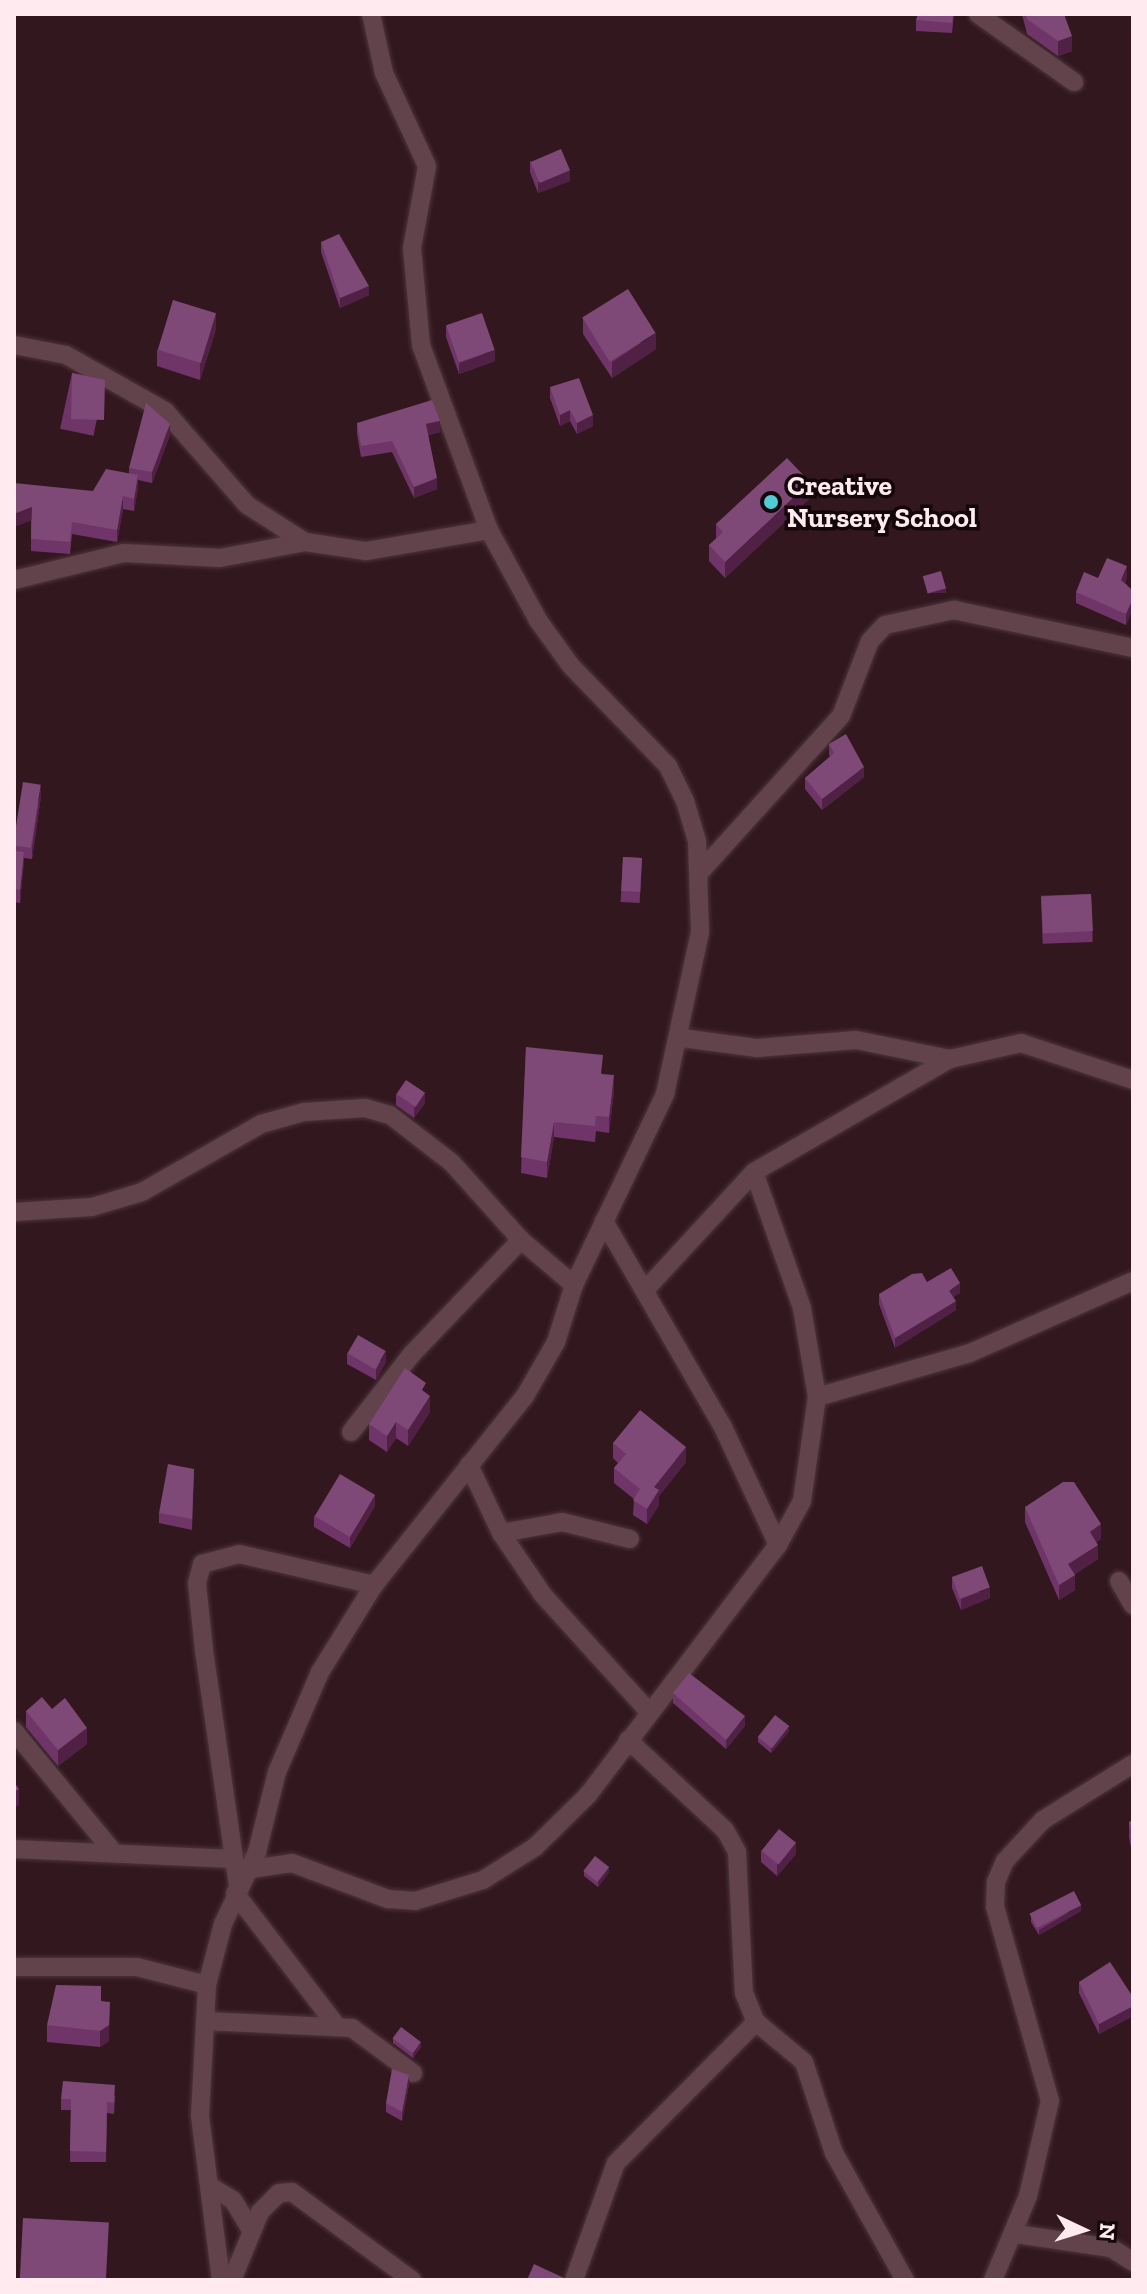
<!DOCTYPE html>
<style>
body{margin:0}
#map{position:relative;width:1147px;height:2294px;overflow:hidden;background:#33171f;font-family:"Zilla Slab",serif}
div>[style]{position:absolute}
.roads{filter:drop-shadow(0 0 2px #4c363c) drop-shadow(0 0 2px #4c363c)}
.street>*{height:18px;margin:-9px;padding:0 9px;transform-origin:9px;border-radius:9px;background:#63434b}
.wall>*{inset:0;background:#6f3568;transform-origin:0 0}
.shaded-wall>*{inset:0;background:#502145;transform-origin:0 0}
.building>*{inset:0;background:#7e4877;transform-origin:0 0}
.dots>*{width:22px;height:22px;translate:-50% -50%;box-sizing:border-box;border:4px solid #13070a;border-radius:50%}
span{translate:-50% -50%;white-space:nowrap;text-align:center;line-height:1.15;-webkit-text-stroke:7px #13070a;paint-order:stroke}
.poi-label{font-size:28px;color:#ffebef;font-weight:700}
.left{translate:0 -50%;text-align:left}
.frame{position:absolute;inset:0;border:16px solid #ffebef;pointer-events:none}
.north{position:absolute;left:1043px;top:2190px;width:80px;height:80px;-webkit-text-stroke:6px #13070a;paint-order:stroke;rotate:94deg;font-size:22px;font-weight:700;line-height:32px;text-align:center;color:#ffebef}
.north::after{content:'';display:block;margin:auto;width:28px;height:36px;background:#ffebef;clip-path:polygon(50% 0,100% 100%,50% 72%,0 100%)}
</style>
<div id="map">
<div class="roads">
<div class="street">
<div style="left:978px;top:14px;width:118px;rotate:35.3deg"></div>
<div style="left:14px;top:345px;width:53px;rotate:10.9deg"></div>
<div style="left:66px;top:355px;width:114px;rotate:29.5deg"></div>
<div style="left:165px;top:411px;width:125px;rotate:48.9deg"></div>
<div style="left:247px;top:505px;width:69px;rotate:32.5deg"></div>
<div style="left:305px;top:542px;width:62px;rotate:8.4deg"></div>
<div style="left:366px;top:551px;width:125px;rotate:-9.7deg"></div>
<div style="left:14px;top:580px;width:113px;rotate:-13.8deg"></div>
<div style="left:124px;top:553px;width:96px;rotate:3deg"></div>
<div style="left:220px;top:558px;width:86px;rotate:-10.7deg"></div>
<div style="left:700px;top:872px;width:210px;rotate:-47.9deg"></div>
<div style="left:841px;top:716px;width:80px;rotate:-68.9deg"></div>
<div style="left:870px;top:641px;width:22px;rotate:-47deg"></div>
<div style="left:885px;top:625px;width:71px;rotate:-12.3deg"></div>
<div style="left:954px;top:610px;width:183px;rotate:12deg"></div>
<div style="left:682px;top:1038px;width:76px;rotate:7.6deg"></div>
<div style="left:757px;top:1048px;width:99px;rotate:-4.6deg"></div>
<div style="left:856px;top:1040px;width:96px;rotate:11.4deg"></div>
<div style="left:950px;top:1059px;width:73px;rotate:-12.7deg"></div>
<div style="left:1021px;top:1043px;width:118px;rotate:18.3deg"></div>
<div style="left:14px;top:1212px;width:78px;rotate:-3.7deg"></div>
<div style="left:92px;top:1207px;width:52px;rotate:-16.7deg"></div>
<div style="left:142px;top:1192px;width:137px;rotate:-29.7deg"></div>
<div style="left:261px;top:1124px;width:45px;rotate:-15.6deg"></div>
<div style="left:304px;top:1112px;width:61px;rotate:-3.8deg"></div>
<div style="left:365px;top:1108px;width:26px;rotate:16deg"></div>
<div style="left:390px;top:1115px;width:78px;rotate:37.7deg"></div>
<div style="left:452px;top:1163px;width:103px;rotate:48.1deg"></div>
<div style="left:521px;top:1240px;width:70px;rotate:40.3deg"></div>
<div style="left:604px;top:1221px;width:236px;rotate:60deg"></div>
<div style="left:722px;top:1425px;width:132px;rotate:65deg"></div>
<div style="left:647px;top:1288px;width:158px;rotate:-47.3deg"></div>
<div style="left:754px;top:1172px;width:226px;rotate:-30deg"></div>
<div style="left:817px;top:1397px;width:159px;rotate:-16deg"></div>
<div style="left:970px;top:1353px;width:178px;rotate:-23.8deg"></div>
<div style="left:351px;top:1432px;width:99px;rotate:-52deg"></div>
<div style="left:412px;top:1354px;width:158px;rotate:-46.3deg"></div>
<div style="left:469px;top:1465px;width:75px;rotate:64.8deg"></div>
<div style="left:501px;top:1533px;width:75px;rotate:55.9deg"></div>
<div style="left:543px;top:1595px;width:156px;rotate:47.8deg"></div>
<div style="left:501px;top:1533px;width:62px;rotate:-10.2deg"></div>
<div style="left:562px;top:1522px;width:70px;rotate:14deg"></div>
<div style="left:1119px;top:1581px;width:28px;rotate:60deg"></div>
<div style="left:14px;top:1731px;width:153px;rotate:50.6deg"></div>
<div style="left:628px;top:1740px;width:132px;rotate:42.9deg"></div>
<div style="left:725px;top:1830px;width:25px;rotate:61deg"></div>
<div style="left:737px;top:1852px;width:141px;rotate:87.2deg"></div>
<div style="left:744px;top:1993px;width:31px;rotate:68deg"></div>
<div style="left:756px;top:2022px;width:62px;rotate:39.8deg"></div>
<div style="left:804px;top:2062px;width:96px;rotate:71.8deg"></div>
<div style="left:834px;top:2153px;width:145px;rotate:60.8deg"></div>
<div style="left:14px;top:1849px;width:219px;rotate:2.6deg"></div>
<div style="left:250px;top:1869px;width:42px;rotate:-8.1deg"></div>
<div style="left:292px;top:1863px;width:103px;rotate:20.6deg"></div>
<div style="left:388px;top:1899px;width:27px;rotate:4deg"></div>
<div style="left:415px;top:1901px;width:71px;rotate:-17.2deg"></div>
<div style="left:483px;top:1880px;width:62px;rotate:-32.4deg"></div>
<div style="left:535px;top:1847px;width:74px;rotate:-44.5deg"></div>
<div style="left:588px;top:1795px;width:314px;rotate:-52.8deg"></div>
<div style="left:778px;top:1545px;width:50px;rotate:-61.4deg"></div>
<div style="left:802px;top:1501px;width:105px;rotate:-81.8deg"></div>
<div style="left:817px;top:1397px;width:90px;rotate:-99.6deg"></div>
<div style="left:802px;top:1308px;width:144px;rotate:-109.4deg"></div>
<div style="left:238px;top:1886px;width:238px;rotate:-98.2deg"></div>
<div style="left:204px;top:1650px;width:67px;rotate:-96deg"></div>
<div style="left:197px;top:1583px;width:20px;rotate:-75deg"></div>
<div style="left:202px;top:1564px;width:38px;rotate:-15deg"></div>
<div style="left:239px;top:1554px;width:139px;rotate:12.9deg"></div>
<div style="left:235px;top:1893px;width:165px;rotate:52.6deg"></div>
<div style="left:14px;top:1967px;width:123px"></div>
<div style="left:137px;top:1967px;width:72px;rotate:14.4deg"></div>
<div style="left:205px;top:2021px;width:147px;rotate:2.7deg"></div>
<div style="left:352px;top:2028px;width:76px;rotate:36.4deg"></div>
<div style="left:213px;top:2188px;width:23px;rotate:31deg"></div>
<div style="left:233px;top:2200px;width:35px;rotate:59deg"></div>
<div style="left:1016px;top:2234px;width:96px;rotate:8.4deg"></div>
<div style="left:1111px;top:2248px;width:26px;rotate:32deg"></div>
<div style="left:221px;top:2280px;width:166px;rotate:-97.3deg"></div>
<div style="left:200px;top:2115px;width:130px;rotate:-86.9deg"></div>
<div style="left:207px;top:1985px;width:63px;rotate:-75.3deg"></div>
<div style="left:223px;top:1924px;width:80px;rotate:-64.7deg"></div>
<div style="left:257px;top:1852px;width:82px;rotate:-76deg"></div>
<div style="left:277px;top:1772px;width:109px;rotate:-66.7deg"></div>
<div style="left:320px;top:1672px;width:102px;rotate:-58.2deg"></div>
<div style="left:374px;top:1585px;width:242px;rotate:-51.4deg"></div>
<div style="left:525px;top:1396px;width:62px;rotate:-60.1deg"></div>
<div style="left:556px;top:1342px;width:60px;rotate:-72.5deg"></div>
<div style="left:574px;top:1285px;width:212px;rotate:-64.5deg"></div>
<div style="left:665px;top:1094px;width:166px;rotate:-77.8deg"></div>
<div style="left:700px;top:932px;width:91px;rotate:-91.9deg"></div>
<div style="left:697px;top:841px;width:42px;rotate:-106.7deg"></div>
<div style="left:685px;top:801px;width:39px;rotate:-116deg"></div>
<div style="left:668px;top:766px;width:139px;rotate:-134.1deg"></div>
<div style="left:571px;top:666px;width:57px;rotate:-125.7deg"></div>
<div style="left:538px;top:620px;width:102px;rotate:-118.6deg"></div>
<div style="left:489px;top:530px;width:197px;rotate:-110.2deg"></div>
<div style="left:421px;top:345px;width:97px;rotate:-95.3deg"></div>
<div style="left:412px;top:248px;width:83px;rotate:-79.6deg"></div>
<div style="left:427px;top:166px;width:102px;rotate:-114.8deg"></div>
<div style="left:384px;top:73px;width:60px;rotate:-102.4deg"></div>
<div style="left:232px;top:2280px;width:74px;rotate:-67.6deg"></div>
<div style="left:260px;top:2212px;width:27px;rotate:-45deg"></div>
<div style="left:279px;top:2193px;width:13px;rotate:-4deg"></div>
<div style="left:292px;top:2192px;width:149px;rotate:36.3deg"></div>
<div style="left:574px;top:2280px;width:124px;rotate:-70.3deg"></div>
<div style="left:616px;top:2163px;width:199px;rotate:-45.2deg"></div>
<div style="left:993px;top:2280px;width:91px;rotate:-67.4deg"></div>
<div style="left:1028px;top:2196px;width:98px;rotate:-77deg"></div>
<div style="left:1050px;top:2101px;width:202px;rotate:-105.8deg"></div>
<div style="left:995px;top:1907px;width:25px;rotate:-88deg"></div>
<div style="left:996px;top:1882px;width:23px;rotate:-67deg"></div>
<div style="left:1005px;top:1861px;width:56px;rotate:-47.2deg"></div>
<div style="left:1043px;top:1820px;width:106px;rotate:-31.9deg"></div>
</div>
</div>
<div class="wall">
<div style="clip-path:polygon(954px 14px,952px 33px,916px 31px,916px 20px)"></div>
<div style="clip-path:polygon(1022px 14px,1064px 14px,1072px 51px,1058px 56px,1027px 34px)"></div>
<div style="clip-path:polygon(530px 161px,570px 181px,538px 193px,530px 172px)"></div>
<div style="clip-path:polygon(321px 242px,369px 295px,340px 308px,321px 252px)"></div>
<div style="clip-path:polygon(583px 318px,656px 349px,612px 378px,583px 334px)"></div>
<div style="clip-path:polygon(446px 326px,495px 361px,459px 374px,446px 337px)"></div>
<div style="clip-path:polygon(216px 329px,200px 380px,157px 366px,157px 350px)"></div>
<div style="left:72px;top:373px;width:34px;height:57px;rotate:12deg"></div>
<div style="clip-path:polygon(550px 387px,593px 426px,577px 434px,570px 421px,560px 426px,550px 398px)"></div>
<div style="clip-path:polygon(357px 423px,440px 432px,428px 435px,437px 489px,414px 498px,392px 452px,361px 457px,357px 434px)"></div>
<div style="clip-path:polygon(170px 435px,152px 483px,138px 480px,138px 488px,134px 511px,123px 509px,117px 542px,72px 534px,70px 554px,31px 551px,31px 520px,14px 527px,129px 474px,129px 468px)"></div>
<div style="clip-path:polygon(810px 498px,725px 578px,709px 561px,709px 545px,716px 539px,716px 524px)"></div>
<div style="clip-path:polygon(1127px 577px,1125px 583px,1133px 591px,1133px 608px,1126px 625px,1076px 603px,1076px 592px,1098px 578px)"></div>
<div style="clip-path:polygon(829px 744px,864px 777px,822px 810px,805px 789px,805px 778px,830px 757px,829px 755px)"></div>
<div style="clip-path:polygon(41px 796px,32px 859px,24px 858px,20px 903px,14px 902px,14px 845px)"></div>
<div style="left:623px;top:857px;width:19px;height:45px;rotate:3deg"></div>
<div style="left:1091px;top:894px;width:48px;height:50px;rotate:88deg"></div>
<div style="clip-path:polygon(526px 1047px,603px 1074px,614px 1091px,609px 1133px,596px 1131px,595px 1142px,554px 1137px,547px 1178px,521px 1173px)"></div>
<div style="clip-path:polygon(396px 1094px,425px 1103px,414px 1118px,396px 1105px)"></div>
<div style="clip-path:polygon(927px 1282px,960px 1293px,953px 1297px,956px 1310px,895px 1348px,879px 1304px,879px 1294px)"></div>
<div style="clip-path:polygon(347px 1353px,386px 1362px,376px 1380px,347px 1364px)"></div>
<div style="clip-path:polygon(426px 1393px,430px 1412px,408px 1446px,396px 1438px,387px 1452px,369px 1440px,369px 1424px)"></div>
<div style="clip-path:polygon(613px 1443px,686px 1462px,659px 1496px,659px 1505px,647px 1524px,633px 1515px,634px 1499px,614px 1483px,614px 1468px,618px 1463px,613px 1458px)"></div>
<div style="clip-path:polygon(194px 1469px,192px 1530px,159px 1523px,159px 1513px)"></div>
<div style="clip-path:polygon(375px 1506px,350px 1548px,314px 1527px,314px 1516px)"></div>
<div style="clip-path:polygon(1025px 1507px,1101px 1539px,1096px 1542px,1098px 1559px,1075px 1574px,1075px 1590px,1059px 1600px,1025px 1522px)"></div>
<div style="clip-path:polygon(952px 1577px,990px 1598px,961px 1610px,952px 1588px)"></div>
<div style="clip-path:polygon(673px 1693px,745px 1726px,726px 1749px,673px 1703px)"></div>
<div style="clip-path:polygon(52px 1709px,87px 1744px,58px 1766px,26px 1727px,26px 1711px)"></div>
<div style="clip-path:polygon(789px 1731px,771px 1753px,758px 1742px,758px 1737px)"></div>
<div style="clip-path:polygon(1133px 1820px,1133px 1856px,1129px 1838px,1129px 1822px)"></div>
<div style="clip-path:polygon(761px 1851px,796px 1854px,777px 1876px,761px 1862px)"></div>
<div style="clip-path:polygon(584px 1871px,609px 1872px,598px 1887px,584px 1876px)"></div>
<div style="clip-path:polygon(1081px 1911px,1039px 1935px,1031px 1922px,1031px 1916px)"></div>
<div style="clip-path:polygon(1079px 1982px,1133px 1997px,1133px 2016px,1099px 2034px,1079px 1993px)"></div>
<div style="clip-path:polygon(101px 2001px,109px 2041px,100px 2047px,47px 2042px,47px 2025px)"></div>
<div style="clip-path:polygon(393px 2038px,421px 2047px,413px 2058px,393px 2043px)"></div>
<div style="clip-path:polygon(409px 2084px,402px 2121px,386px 2112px,386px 2103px)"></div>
<div style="clip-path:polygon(115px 2096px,114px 2114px,107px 2113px,106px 2162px,70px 2162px,71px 2110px,61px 2110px,61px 2099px)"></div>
</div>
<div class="shaded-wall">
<div style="clip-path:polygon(1072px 36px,1072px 51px,1058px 56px,1058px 41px)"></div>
<div style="clip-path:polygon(570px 170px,570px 181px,538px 193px,538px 182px)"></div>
<div style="clip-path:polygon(369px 286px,369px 295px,340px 308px,340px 298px)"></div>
<div style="clip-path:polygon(216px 313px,216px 329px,200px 380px,200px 364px)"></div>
<div style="clip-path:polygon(656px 333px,656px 349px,612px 378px,612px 362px)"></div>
<div style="clip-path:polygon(495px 350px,495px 361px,459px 374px,459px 363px)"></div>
<div style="clip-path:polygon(570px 410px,570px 421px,560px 426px,560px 415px)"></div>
<div style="clip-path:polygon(593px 415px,593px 426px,577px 434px,577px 423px)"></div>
<div style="clip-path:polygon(440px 421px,440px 432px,426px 435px,426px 424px)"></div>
<div style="clip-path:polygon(170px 424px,170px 435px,152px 483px,152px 472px)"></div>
<div style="clip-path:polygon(138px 475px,138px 488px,134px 511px,134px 499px)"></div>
<div style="clip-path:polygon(437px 478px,437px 489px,414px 498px,414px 487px)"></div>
<div style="clip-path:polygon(810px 482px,810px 498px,725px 578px,725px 562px)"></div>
<div style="clip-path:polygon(123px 496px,123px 509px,117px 542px,117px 530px)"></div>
<div style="clip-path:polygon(32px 507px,32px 520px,14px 527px,14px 514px)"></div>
<div style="clip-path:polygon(1127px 566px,1127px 577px,1121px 591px,1121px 580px)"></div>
<div style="left:946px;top:588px;width:5px;height:19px;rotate:90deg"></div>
<div style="clip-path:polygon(1133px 598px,1133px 608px,1126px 625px,1126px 614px)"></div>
<div style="clip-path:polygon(864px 767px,864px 777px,822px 810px,822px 799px)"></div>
<div style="clip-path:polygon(41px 785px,41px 796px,32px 859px,32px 848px)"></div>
<div style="clip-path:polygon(24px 852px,24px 865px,20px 903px,20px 890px)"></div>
<div style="clip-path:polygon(614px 1075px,614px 1091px,609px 1133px,609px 1117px)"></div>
<div style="clip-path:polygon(425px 1093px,425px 1103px,414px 1118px,414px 1108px)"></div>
<div style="clip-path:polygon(554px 1122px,554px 1137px,547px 1178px,547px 1162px)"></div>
<div style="clip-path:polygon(960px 1283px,960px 1293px,949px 1300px,949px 1291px)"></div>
<div style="clip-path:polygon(956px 1301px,956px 1310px,895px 1348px,895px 1338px)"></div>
<div style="clip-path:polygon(386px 1351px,386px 1362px,376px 1380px,376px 1370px)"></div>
<div style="clip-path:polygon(430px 1396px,430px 1412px,408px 1446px,408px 1430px)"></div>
<div style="clip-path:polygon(396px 1422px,396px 1438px,387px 1452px,387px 1436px)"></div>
<div style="clip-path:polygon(686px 1447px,686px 1462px,659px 1496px,659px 1505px,647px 1524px,647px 1509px,654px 1487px)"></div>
<div style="clip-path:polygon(375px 1495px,375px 1506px,350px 1548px,350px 1537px)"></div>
<div style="clip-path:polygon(1101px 1524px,1101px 1539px,1090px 1547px,1090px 1532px)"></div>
<div style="clip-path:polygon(1098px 1545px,1098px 1559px,1068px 1579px,1068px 1564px)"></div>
<div style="clip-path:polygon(1075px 1575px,1075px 1590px,1059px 1600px,1059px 1585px)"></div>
<div style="clip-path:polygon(990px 1588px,990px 1598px,961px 1610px,961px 1599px)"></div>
<div style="clip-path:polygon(745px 1716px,745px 1726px,726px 1749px,726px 1740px)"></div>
<div style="clip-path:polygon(789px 1726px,789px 1731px,771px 1753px,771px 1747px)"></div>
<div style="clip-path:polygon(87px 1728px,87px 1744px,58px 1766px,58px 1750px)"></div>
<div style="clip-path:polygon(19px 1789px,19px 1805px,14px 1808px,14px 1792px)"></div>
<div style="clip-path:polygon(796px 1843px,796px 1854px,777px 1876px,777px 1865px)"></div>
<div style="clip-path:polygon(609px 1867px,609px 1872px,598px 1887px,598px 1881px)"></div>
<div style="clip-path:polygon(1081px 1905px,1081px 1911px,1039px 1935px,1039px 1930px)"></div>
<div style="clip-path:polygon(110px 2002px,109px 2041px,100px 2047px,100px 2031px)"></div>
<div style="clip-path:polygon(1133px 2006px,1133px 2016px,1099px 2034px,1099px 2024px)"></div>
<div style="clip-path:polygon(421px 2042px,421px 2047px,413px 2058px,413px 2053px)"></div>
<div style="clip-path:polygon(409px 2075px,409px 2084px,402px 2121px,402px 2112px)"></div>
</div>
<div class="building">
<div style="clip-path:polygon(918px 14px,953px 14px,952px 23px,916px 20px)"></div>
<div style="clip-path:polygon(1026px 14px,1064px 14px,1072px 36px,1058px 41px,1027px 19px)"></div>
<div style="left:561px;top:149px;width:23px;height:33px;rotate:67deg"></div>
<div style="clip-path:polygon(339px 234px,369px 286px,340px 298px,321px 242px)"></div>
<div style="left:628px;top:289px;width:52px;height:54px;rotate:58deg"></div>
<div style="left:173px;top:300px;width:45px;height:52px;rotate:17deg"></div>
<div style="left:482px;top:313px;width:39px;height:38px;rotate:71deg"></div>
<div style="clip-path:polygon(72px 373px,105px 380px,104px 420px,71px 419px)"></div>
<div style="clip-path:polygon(579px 378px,593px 415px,577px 423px,570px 410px,560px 415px,550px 387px)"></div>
<div style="clip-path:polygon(432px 400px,440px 421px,426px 424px,437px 478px,414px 487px,392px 441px,361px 446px,357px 423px)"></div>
<div style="clip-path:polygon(146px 403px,170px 424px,152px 472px,129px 468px)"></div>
<div style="clip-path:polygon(787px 458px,810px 482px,725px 562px,709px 545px,723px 532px,716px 524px)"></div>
<div style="clip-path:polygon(106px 469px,138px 475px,134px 499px,123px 496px,117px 530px,72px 522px,70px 542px,31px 539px,32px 507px,14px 514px,14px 483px,93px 491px)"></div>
<div style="clip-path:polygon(1107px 558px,1127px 566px,1121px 580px,1133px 591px,1133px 598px,1126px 614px,1076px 592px,1084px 572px,1098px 578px)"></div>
<div style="left:941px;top:571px;width:18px;height:19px;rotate:74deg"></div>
<div style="clip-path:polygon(846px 734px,864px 767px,822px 799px,805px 778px,834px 753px,829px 744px)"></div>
<div style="left:23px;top:782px;width:18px;height:64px;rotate:9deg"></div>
<div style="clip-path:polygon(14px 851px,24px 852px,20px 890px,14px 889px)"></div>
<div style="left:623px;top:857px;width:19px;height:34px;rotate:3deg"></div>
<div style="left:1091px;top:894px;width:37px;height:50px;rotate:87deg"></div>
<div style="clip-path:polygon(526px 1047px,603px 1055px,601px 1074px,614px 1075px,609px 1117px,596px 1116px,595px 1126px,554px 1122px,547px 1162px,521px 1157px)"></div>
<div style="left:406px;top:1080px;width:23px;height:17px;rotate:34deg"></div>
<div style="clip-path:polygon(951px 1268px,960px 1283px,949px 1291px,956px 1301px,895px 1338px,879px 1294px,912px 1274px,922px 1273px,927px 1282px)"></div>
<div style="left:358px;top:1335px;width:32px;height:21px;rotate:30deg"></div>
<div style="clip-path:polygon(405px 1368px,426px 1383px,422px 1390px,430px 1396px,408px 1430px,396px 1422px,387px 1436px,369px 1424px)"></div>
<div style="clip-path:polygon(640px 1410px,686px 1447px,654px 1487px,659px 1490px,647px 1509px,633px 1500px,640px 1489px,614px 1468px,626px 1454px,613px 1443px)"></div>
<div style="clip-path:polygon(168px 1464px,194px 1469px,192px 1519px,159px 1513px)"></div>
<div style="left:340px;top:1474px;width:41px;height:49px;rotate:31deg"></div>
<div style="clip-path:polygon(1063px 1482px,1074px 1482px,1101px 1524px,1090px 1532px,1098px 1545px,1068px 1564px,1075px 1575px,1059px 1585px,1025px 1507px)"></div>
<div style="left:982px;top:1566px;width:23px;height:32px;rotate:70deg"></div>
<div style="clip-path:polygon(689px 1673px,745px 1716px,726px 1740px,673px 1693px)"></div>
<div style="clip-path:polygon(42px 1697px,52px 1709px,65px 1698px,87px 1728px,58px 1750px,26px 1711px)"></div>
<div style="left:775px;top:1715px;width:18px;height:28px;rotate:38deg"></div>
<div style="clip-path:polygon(14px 1782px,19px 1789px,14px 1792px)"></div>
<div style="clip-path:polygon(1133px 1820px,1133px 1840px,1129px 1822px)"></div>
<div style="left:779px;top:1829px;width:22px;height:28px;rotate:39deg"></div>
<div style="left:595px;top:1856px;width:18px;height:19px;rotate:38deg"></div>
<div style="left:1074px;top:1891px;width:16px;height:50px;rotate:63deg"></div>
<div style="clip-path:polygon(1110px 1962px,1133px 1997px,1133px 2006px,1099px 2024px,1079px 1982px)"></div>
<div style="clip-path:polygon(56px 1985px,101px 1986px,101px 2001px,110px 2002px,109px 2025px,100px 2031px,47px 2025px)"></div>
<div style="left:401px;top:2027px;width:25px;height:14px;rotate:37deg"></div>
<div style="clip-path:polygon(392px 2069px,409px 2075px,402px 2112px,386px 2103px)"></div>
<div style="clip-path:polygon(63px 2081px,115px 2085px,114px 2103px,107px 2102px,106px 2152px,70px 2151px,71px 2099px,61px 2099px)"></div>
<div style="left:23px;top:2218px;width:86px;height:62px;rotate:3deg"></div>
<div style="clip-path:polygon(534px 2264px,564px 2278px,563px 2280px,527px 2280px)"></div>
</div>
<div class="dots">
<div style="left:771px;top:502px;background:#52cbd9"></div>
</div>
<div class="poi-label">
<span class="left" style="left:787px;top:502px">Creative<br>Nursery School</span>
</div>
<div class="frame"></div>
<div class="north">N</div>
</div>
